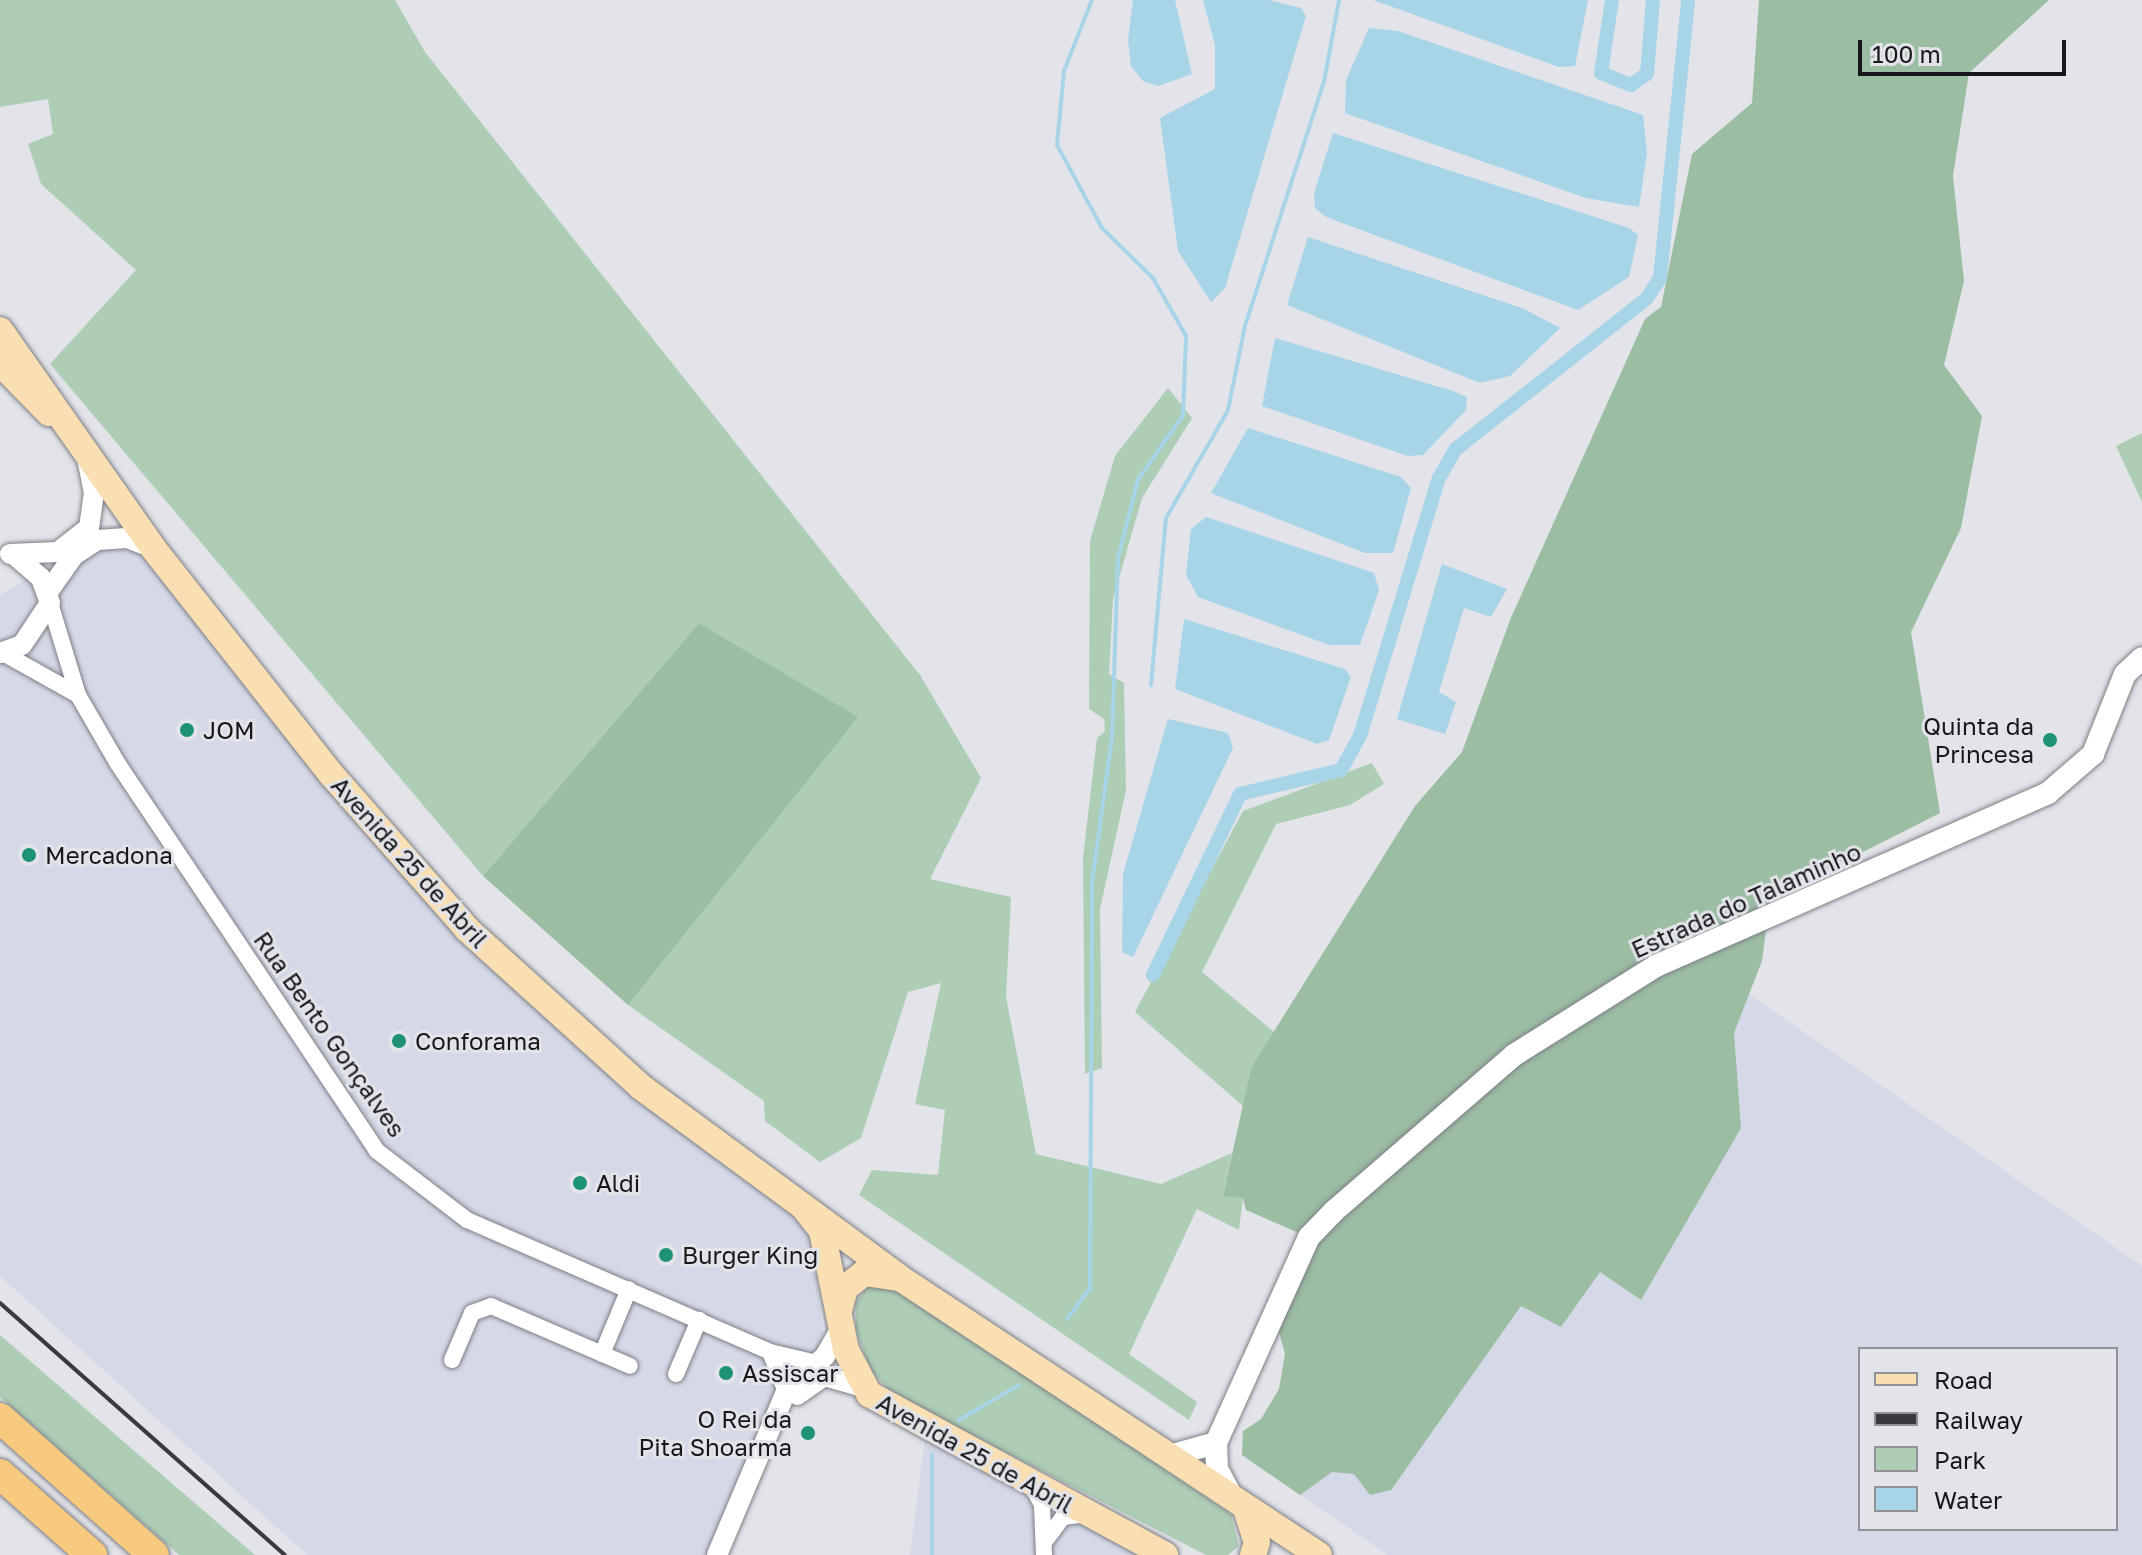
<!DOCTYPE html>
<meta charset="utf-8">
<style>
body{margin:0}
#map{position:relative;width:2142px;height:1555px;overflow:hidden;background:#e2e4ea;font-family:"Golos Text",sans-serif}
div>[style]{position:absolute}
.built>*{inset:0;background:#d5d9e7}
.green>*{inset:0;background:#adcdb5}
.forest>*{inset:0;background:#9bbda2}
.water>*{inset:0;background:#a8d4e7}
.stream>*{height:4px;margin:-2px;padding:0 2px;transform-origin:2px;border-radius:2px;background:#a8d4e7}
.canal>*{height:14px;margin:-7px;padding:0 7px;transform-origin:7px;border-radius:7px;background:#a8d4e7}
.roads{filter:drop-shadow(0 0 2px #7d7f85) drop-shadow(0 0 2px #7d7f85)}
.minor>*{height:16px;margin:-8px;padding:0 8px;transform-origin:8px;border-radius:8px;background:#fff}
.tertiary>*{height:20px;margin:-10px;padding:0 10px;transform-origin:10px;border-radius:10px;background:#fff}
.secondary>*{height:22px;margin:-11px;padding:0 11px;transform-origin:11px;border-radius:11px;background:#fff}
.primary>*{height:26px;margin:-13px;padding:0 13px;transform-origin:13px;border-radius:13px;background:#fadfb2}
.motorway>*{height:30px;margin:-15px;padding:0 15px;transform-origin:15px;border-radius:15px;background:#f7ca7f}
.rail>*{height:4px;margin:-2px;padding:0 2px;transform-origin:2px;border-radius:2px;background:#393a3d}
.dots>*{width:22px;height:22px;translate:-50% -50%;box-sizing:border-box;border:4px solid #e2e4ea;border-radius:50%}
span{translate:-50% -50%;white-space:nowrap;text-align:center;line-height:1.15;-webkit-text-stroke:6px #e2e4ea;paint-order:stroke}
.poi-label{font-size:24px;color:#18181b}
.right{translate:-100% -50%;text-align:right}
.left{translate:0 -50%;text-align:left}
.street-label{font-size:24px;color:#18181b}
.legend{position:absolute;left:1858px;top:1347px;width:260px;height:184px;box-sizing:border-box;background:#e2e4ea;border:2px solid #919297;margin:0;padding:10px 14px;list-style:none;font-size:24px;color:#18181b}
.legend li{display:flex;align-items:center;gap:16px;height:40px}
.legend b{width:40px;border:2px solid #919297}
.scale{position:absolute;left:1858px;top:40px;width:208px;height:36px;box-sizing:border-box;border:4px solid #18181b;border-top:0;padding-left:10px;font-size:24px;line-height:28px;white-space:nowrap;color:#18181b;-webkit-text-stroke:6px #e2e4ea;paint-order:stroke}
</style>
<div id="map">
<div class="built">
<div style="clip-path:polygon(120px 522px,473px 949px,669px 1124px,802px 1222px,813px 1244px,823px 1336px,720px 1555px,307px 1555px,0 1276px,0 595px)"></div>
<div style="clip-path:polygon(evenodd,1733px 983px,2142px 1266px,2142px 1555px,1388px 1555px,1242px 1455px,1733px 983px,1860px 1349px,2116px 1349px,2116px 1529px,1860px 1529px,1860px 1349px)"></div>
<div style="clip-path:polygon(925px 1439px,1154px 1555px,910px 1555px)"></div>
</div>
<div class="green">
<div style="clip-path:polygon(0 0,395px 0,425px 52px,920px 675px,981px 778px,930px 879px,1011px 897px,1006px 997px,1036px 1154px,1161px 1184px,1232px 1153px,1223px 1195px,1243px 1198px,1239px 1230px,1197px 1209px,1129px 1354px,1197px 1402px,1189px 1420px,859px 1195px,872px 1170px,938px 1175px,945px 1110px,915px 1104px,941px 983px,908px 992px,861px 1138px,820px 1162px,765px 1121px,764px 1101px,628px 1005px,857px 717px,699px 623px,483px 876px,50px 364px,136px 270px,41px 184px,28px 144px,53px 134px,48px 99px,0 107px)"></div>
<div style="clip-path:polygon(1168px 388px,1192px 418px,1142px 498px,1113px 599px,1109px 674px,1124px 683px,1126px 790px,1100px 909px,1102px 1068px,1085px 1074px,1083px 858px,1097px 738px,1105px 731px,1104px 719px,1089px 709px,1090px 541px,1115px 456px)"></div>
<div style="clip-path:polygon(2142px 433px,2142px 502px,2116px 446px)"></div>
<div style="clip-path:polygon(1372px 763px,1384px 784px,1350px 805px,1276px 824px,1202px 972px,1274px 1032px,1251px 1068px,1243px 1106px,1135px 1012px,1243px 811px)"></div>
<div style="clip-path:polygon(871px 1283px,890px 1284px,1231px 1514px,1239px 1546px,1228px 1555px,1206px 1555px,894px 1395px,871px 1371px,856px 1331px,855px 1302px)"></div>
<div style="clip-path:polygon(0 1335px,255px 1555px,179px 1555px,0 1397px)"></div>
</div>
<div class="forest">
<div style="clip-path:polygon(1759px 0,2049px 0,1969px 73px,1953px 176px,1964px 281px,1944px 365px,1982px 416px,1961px 528px,1911px 632px,1940px 813px,1770px 899px,1762px 961px,1734px 1033px,1741px 1128px,1641px 1300px,1600px 1272px,1561px 1327px,1521px 1306px,1391px 1490px,1370px 1495px,1354px 1474px,1332px 1472px,1300px 1495px,1242px 1455px,1243px 1431px,1261px 1419px,1279px 1389px,1285px 1354px,1278px 1329px,1301px 1234px,1246px 1210px,1243px 1198px,1223px 1196px,1251px 1068px,1415px 806px,1462px 752px,1510px 620px,1645px 319px,1661px 307px,1692px 154px,1752px 103px)"></div>
<div style="clip-path:polygon(699px 623px,858px 717px,628px 1005px,483px 876px)"></div>
</div>
<div class="water">
<div style="clip-path:polygon(1133px 0,1175px 0,1192px 74px,1158px 86px,1143px 81px,1131px 66px,1128px 40px)"></div>
<div style="clip-path:polygon(1203px 0,1269px 0,1301px 8px,1306px 16px,1225px 288px,1211px 302px,1178px 251px,1160px 118px,1215px 89px,1215px 45px)"></div>
<div style="clip-path:polygon(1373px 0,1588px 0,1575px 66px,1559px 67px)"></div>
<div style="clip-path:polygon(1369px 28px,1398px 31px,1643px 115px,1647px 153px,1639px 207px,1586px 198px,1345px 113px,1346px 80px)"></div>
<div style="clip-path:polygon(1333px 133px,1629px 228px,1638px 235px,1629px 277px,1578px 310px,1326px 217px,1315px 208px,1314px 193px)"></div>
<div style="clip-path:polygon(1308px 237px,1522px 308px,1560px 328px,1510px 376px,1480px 383px,1287px 305px)"></div>
<div style="clip-path:polygon(1275px 338px,1453px 391px,1467px 397px,1466px 410px,1423px 455px,1408px 456px,1262px 406px)"></div>
<div style="clip-path:polygon(1248px 428px,1401px 477px,1411px 488px,1393px 553px,1365px 553px,1211px 493px)"></div>
<div style="clip-path:polygon(1206px 517px,1374px 573px,1379px 590px,1360px 645px,1329px 645px,1198px 597px,1186px 575px,1191px 529px)"></div>
<div style="clip-path:polygon(1442px 564px,1507px 589px,1491px 617px,1464px 608px,1439px 692px,1456px 702px,1445px 734px,1397px 719px)"></div>
<div style="clip-path:polygon(1184px 619px,1345px 669px,1351px 677px,1329px 740px,1317px 744px,1175px 689px)"></div>
<div style="clip-path:polygon(1168px 719px,1228px 733px,1233px 748px,1133px 957px,1122px 952px,1123px 874px)"></div>
</div>
<div class="stream">
<div style="left:1151px;top:685px;width:168px;rotate:-84.9deg"></div>
<div style="left:1166px;top:518px;width:125px;rotate:-60.1deg"></div>
<div style="left:1228px;top:410px;width:86px;rotate:-78.6deg"></div>
<div style="left:1245px;top:326px;width:256px;rotate:-72.1deg"></div>
<div style="left:1324px;top:82px;width:83px;rotate:-79.6deg"></div>
<div style="left:1067px;top:1319px;width:38px;rotate:-53deg"></div>
<div style="left:1090px;top:1289px;width:407px;rotate:-89.7deg"></div>
<div style="left:1092px;top:882px;width:146px;rotate:-82.1deg"></div>
<div style="left:1112px;top:737px;width:179px;rotate:-88.1deg"></div>
<div style="left:1118px;top:558px;width:81px;rotate:-75.6deg"></div>
<div style="left:1138px;top:480px;width:79px;rotate:-55.3deg"></div>
<div style="left:1183px;top:415px;width:79px;rotate:-87.8deg"></div>
<div style="left:1186px;top:336px;width:67px;rotate:-119.6deg"></div>
<div style="left:1153px;top:278px;width:71px;rotate:-135.6deg"></div>
<div style="left:1102px;top:228px;width:94px;rotate:-118.5deg"></div>
<div style="left:1057px;top:145px;width:74px;rotate:-84.6deg"></div>
<div style="left:1064px;top:71px;width:76px;rotate:-68.5deg"></div>
<div style="left:959px;top:1420px;width:69px;rotate:-30.3deg"></div>
<div style="left:932px;top:1555px;width:100px;rotate:-90deg"></div>
</div>
<div class="canal">
<div style="left:1612px;top:0;width:74px;rotate:98.6deg"></div>
<div style="left:1601px;top:73px;width:32px;rotate:22deg"></div>
<div style="left:1631px;top:85px;width:19px;rotate:-35deg"></div>
<div style="left:1647px;top:74px;width:74px;rotate:-85.4deg"></div>
<div style="left:1153px;top:975px;width:201px;rotate:-64.3deg"></div>
<div style="left:1240px;top:794px;width:104px;rotate:-13.4deg"></div>
<div style="left:1341px;top:770px;width:39px;rotate:-61deg"></div>
<div style="left:1360px;top:736px;width:270px;rotate:-73deg"></div>
<div style="left:1439px;top:478px;width:34px;rotate:-60deg"></div>
<div style="left:1456px;top:449px;width:243px;rotate:-38.3deg"></div>
<div style="left:1647px;top:298px;width:24px;rotate:-57deg"></div>
<div style="left:1660px;top:278px;width:279px;rotate:-84.2deg"></div>
</div>
<div class="roads">
<div class="minor">
<div style="left:50px;top:603px;width:96px;rotate:73.1deg"></div>
<div style="left:78px;top:695px;width:80px;rotate:59.9deg"></div>
<div style="left:118px;top:764px;width:466px;rotate:56.2deg"></div>
<div style="left:377px;top:1151px;width:113px;rotate:37.5deg"></div>
<div style="left:467px;top:1220px;width:331px;rotate:23.5deg"></div>
<div style="left:3px;top:653px;width:86px;rotate:29.2deg"></div>
<div style="left:602px;top:1354px;width:70px;rotate:-67.4deg"></div>
<div style="left:452px;top:1360px;width:51px;rotate:-66.9deg"></div>
<div style="left:472px;top:1313px;width:20px;rotate:-20deg"></div>
<div style="left:491px;top:1306px;width:151px;rotate:23.3deg"></div>
<div style="left:676px;top:1374px;width:59px;rotate:-66.9deg"></div>
<div style="left:786px;top:1392px;width:43px;rotate:-111.8deg"></div>
<div style="left:770px;top:1352px;width:47px;rotate:13.4deg"></div>
<div style="left:1031px;top:1484px;width:24px;rotate:62deg"></div>
<div style="left:1042px;top:1505px;width:50px;rotate:87.7deg"></div>
<div style="left:1045px;top:1541px;width:30px;rotate:-53deg"></div>
<div style="left:1063px;top:1517px;width:23px;rotate:-7deg"></div>
</div>
<div class="tertiary">
<div style="left:10px;top:554px;width:48px;rotate:-2.4deg"></div>
<div style="left:58px;top:552px;width:39px;rotate:-38deg"></div>
<div style="left:89px;top:528px;width:35px;rotate:-82deg"></div>
<div style="left:94px;top:493px;width:41px;rotate:-101.3deg"></div>
<div style="left:48px;top:592px;width:45px;rotate:-54.9deg"></div>
<div style="left:74px;top:555px;width:27px;rotate:-33deg"></div>
<div style="left:97px;top:540px;width:30px;rotate:-4deg"></div>
<div style="left:127px;top:538px;width:28px;rotate:21deg"></div>
<div style="left:0;top:653px;width:23px;rotate:-20deg"></div>
<div style="left:22px;top:645px;width:50px;rotate:-56.3deg"></div>
<div style="left:50px;top:603px;width:27px;rotate:-110deg"></div>
<div style="left:41px;top:578px;width:33px;rotate:-139deg"></div>
<div style="left:797px;top:1395px;width:33px;rotate:-35deg"></div>
<div style="left:824px;top:1376px;width:41px;rotate:15.8deg"></div>
<div style="left:717px;top:1555px;width:177px;rotate:-67.1deg"></div>
<div style="left:786px;top:1392px;width:53px;rotate:-42.7deg"></div>
<div style="left:825px;top:1356px;width:32px;rotate:-60deg"></div>
</div>
<div class="secondary">
<div style="left:1169px;top:1456px;width:49px;rotate:-15.5deg"></div>
<div style="left:1233px;top:1499px;width:34px;rotate:-118deg"></div>
<div style="left:1217px;top:1469px;width:26px;rotate:-92deg"></div>
<div style="left:1216px;top:1443px;width:226px;rotate:-65.7deg"></div>
<div style="left:1309px;top:1237px;width:36px;rotate:-46deg"></div>
<div style="left:1334px;top:1211px;width:238px;rotate:-40.9deg"></div>
<div style="left:1514px;top:1055px;width:168px;rotate:-32.1deg"></div>
<div style="left:1656px;top:966px;width:428px;rotate:-23.8deg"></div>
<div style="left:2048px;top:793px;width:60px;rotate:-40.9deg"></div>
<div style="left:2093px;top:754px;width:86px;rotate:-68.2deg"></div>
<div style="left:2125px;top:674px;width:23px;rotate:-43deg"></div>
</div>
<div class="primary">
<div style="left:0;top:330px;width:266px;rotate:54.9deg"></div>
<div style="left:153px;top:548px;width:288px;rotate:51.8deg"></div>
<div style="left:331px;top:774px;width:206px;rotate:48.7deg"></div>
<div style="left:467px;top:929px;width:235px;rotate:42.2deg"></div>
<div style="left:641px;top:1087px;width:322px;rotate:36.4deg"></div>
<div style="left:0;top:363px;width:70px;rotate:45.6deg"></div>
<div style="left:805px;top:1209px;width:28px;rotate:52deg"></div>
<div style="left:822px;top:1231px;width:121px;rotate:78.6deg"></div>
<div style="left:846px;top:1350px;width:50px;rotate:62.4deg"></div>
<div style="left:869px;top:1394px;width:337px;rotate:28.5deg"></div>
<div style="left:840px;top:1307px;width:20px;rotate:-75deg"></div>
<div style="left:845px;top:1288px;width:24px;rotate:-38deg"></div>
<div style="left:864px;top:1273px;width:36px;rotate:8deg"></div>
<div style="left:900px;top:1278px;width:502px;rotate:33.47deg"></div>
<div style="left:1246px;top:1509px;width:35px;rotate:72deg"></div>
<div style="left:1257px;top:1542px;width:14px;rotate:107deg"></div>
</div>
<div class="motorway">
<div style="left:0;top:1418px;width:206px;rotate:41.7deg"></div>
<div style="left:0;top:1474px;width:123px;rotate:41.4deg"></div>
</div>
</div>
<div class="rail">
<div style="left:0;top:1303px;width:380px;rotate:41.5deg"></div>
</div>
<div class="dots">
<div style="left:187px;top:730px;background:#1e9275"></div>
<div style="left:2050px;top:740px;background:#1e9275"></div>
<div style="left:29px;top:855px;background:#1e9275"></div>
<div style="left:399px;top:1041px;background:#1e9275"></div>
<div style="left:580px;top:1183px;background:#1e9275"></div>
<div style="left:666px;top:1255px;background:#1e9275"></div>
<div style="left:726px;top:1373px;background:#1e9275"></div>
<div style="left:808px;top:1433px;background:#1e9275"></div>
</div>
<div class="poi-label">
<span class="right" style="left:2034px;top:740px">Quinta da<br>Princesa</span>
<span class="left" style="left:203px;top:730px">JOM</span>
<span class="left" style="left:45px;top:855px">Mercadona</span>
<span class="left" style="left:415px;top:1041px">Conforama</span>
<span class="left" style="left:596px;top:1183px">Aldi</span>
<span class="left" style="left:682px;top:1255px">Burger King</span>
<span class="left" style="left:742px;top:1373px">Assiscar</span>
<span class="right" style="left:792px;top:1433px">O Rei da<br>Pita Shoarma</span>
</div>
<div class="street-label">
<span style="left:410px;top:862px;rotate:48deg">Avenida 25 de Abril</span>
<span style="left:1746px;top:900px;rotate:-24deg">Estrada do Talaminho</span>
<span style="left:330px;top:1034px;rotate:55deg">Rua Bento Gonçalves</span>
<span style="left:975px;top:1453px;rotate:29deg">Avenida 25 de Abril</span>
</div>
<ul class="legend">
<li><b style="height:10px;background:#fadfb2"></b>Road</li>
<li><b style="height:10px;background:#393a3d"></b>Railway</li>
<li><b style="height:22px;background:#adcdb5"></b>Park</li>
<li><b style="height:22px;background:#a8d4e7"></b>Water</li>
</ul>
<div class="scale">100 m</div>
</div>
